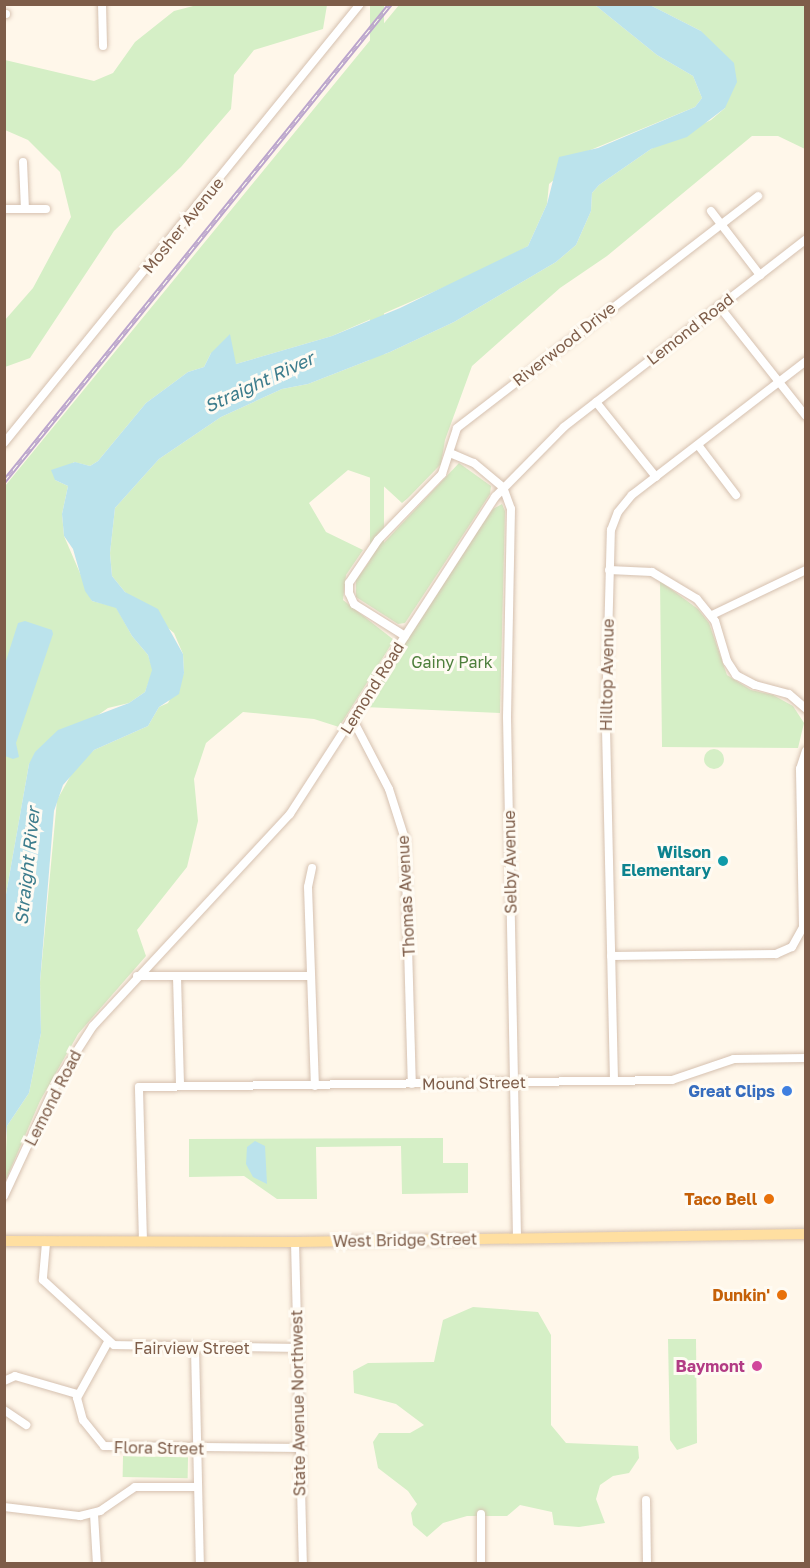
<!DOCTYPE html>
<style>
body{margin:0}
#map{position:relative;width:810px;height:1568px;overflow:hidden;background:#fff7ea;font-family:"Golos Text",sans-serif}
div>[style]{position:absolute}
.green>*{inset:0;background:#d5efc6;transform-origin:0 0}
.round{border-radius:50%}
.water>*{inset:0;background:#bbe3ec}
.roads{filter:drop-shadow(0 0 2px #d6c1b0) drop-shadow(0 0 2px #d6c1b0)}
.minor>*{height:8px;margin:-4px;padding:0 4px;transform-origin:4px;border-radius:4px;background:#fff}
.major>*{height:10px;margin:-5px;padding:0 5px;transform-origin:5px;border-radius:5px;background:#ffdfa1}
.rail>*{height:4.5px;margin-top:-2.25px;transform-origin:0;background:repeating-linear-gradient(90deg,#fffbf3 0 7px,#bba5cc 0 14px);box-sizing:border-box;border-block:2px solid #bba5cc}
.dots>*{width:16px;height:16px;translate:-50% -50%;box-sizing:border-box;border:3px solid #fffbf3;border-radius:50%}
span{translate:-50% -50%;white-space:nowrap;text-align:center;line-height:1.15;-webkit-text-stroke:6px #fffbf3;paint-order:stroke}
.street-label{font-size:16px;color:#7e5d49}
.park-label{font-size:16px;color:#4e7f3c}
.culture-label{font-size:16px;color:#0d838f;font-weight:700}
.right{translate:-100% -50%;text-align:right}
.shop-label{font-size:16px;color:#366cbe;font-weight:700}
.food-label{font-size:16px;color:#c56008;font-weight:700}
.hotel-label{font-size:16px;color:#b23c85;font-weight:700}
.water-label{font-size:18px;color:#3c7c8c;font-style:italic}
.frame{position:absolute;inset:0;border:6px solid #7e5d49;pointer-events:none}
</style>
<div id="map">
<div class="green">
<div style="clip-path:polygon(197px 5px,327px 5px,323px 29px,254px 50px,234px 75px,231px 109px,181px 167px,114px 231px,30px 358px,5px 367px,5px 320px,33px 288px,71px 217px,60px 172px,28px 140px,5px 130px,5px 60px,94px 81px,113px 73px,135px 42px,174px 11px)"></div>
<div style="left:370px;top:5px;width:14px;height:579px"></div>
<div style="clip-path:polygon(399px 5px,595px 5px,657px 55px,693px 76px,702px 98px,695px 107px,588px 151px,549px 184px,547px 204px,528px 246px,486px 269px,332px 336px,236px 364px,211px 353px,204px 367px,188px 372px,146px 403px,98px 461px,90px 466px,74px 462px,55px 480px,68px 486px,62px 514px,64px 536px,92px 601px,116px 607px,132px 636px,148px 655px,153px 670px,145px 692px,129px 703px,108px 708px,29px 764px,5px 900px,5px 486px)"></div>
<div style="clip-path:polygon(650px 5px,805px 5px,805px 149px,778px 136px,752px 136px,607px 256px,560px 288px,472px 366px,445px 440px,441px 464px,408px 498px,402px 503px,377px 480px,348px 470px,309px 503px,326px 532px,363px 550px,346px 575px,343px 600px,394px 640px,339px 727px,314px 719px,243px 712px,206px 743px,194px 779px,198px 821px,187px 867px,137px 930px,146px 956px,78px 1034px,40px 1101px,5px 1182px,7px 1126px,29px 1093px,41px 1033px,40px 982px,57px 800px,76px 766px,94px 750px,148px 726px,159px 707px,168px 703px,184px 673px,183px 654px,174px 633px,125px 592px,112px 576px,110px 553px,115px 508px,159px 459px,221px 417px,282px 389px,308px 384px,390px 352px,454px 322px,556px 262px,576px 245px,591px 211px,592px 193px,599px 185px,651px 149px,711px 120px,725px 108px,701px 31px)"></div>
<div style="clip-path:polygon(459px 463px,491px 486px,490px 494px,405px 623px,398px 624px,356px 597px,356px 580px,379px 548px)"></div>
<div style="clip-path:polygon(502px 504px,505px 511px,500px 713px,364px 707px,463px 551px,493px 509px)"></div>
<div style="clip-path:polygon(660px 581px,698px 609px,709px 623px,727px 675px,751px 690px,773px 695px,793px 706px,804px 723px,798px 748px,662px 747px)"></div>
<div class="round" style="left:704px;top:749px;width:20px;height:20px"></div>
<div style="clip-path:polygon(443px 1138px,443px 1163px,468px 1163px,468px 1193px,402px 1194px,401px 1146px,316px 1147px,317px 1199px,277px 1199px,244px 1176px,189px 1177px,189px 1139px)"></div>
<div style="clip-path:polygon(473px 1307px,538px 1312px,551px 1335px,551px 1425px,566px 1443px,638px 1446px,639px 1458px,629px 1473px,613px 1476px,600px 1485px,596px 1499px,605px 1523px,579px 1527px,554px 1525px,552px 1512px,520px 1505px,507px 1516px,467px 1516px,443px 1523px,427px 1537px,413px 1525px,411px 1513px,417px 1504px,408px 1491px,378px 1468px,373px 1442px,379px 1433px,410px 1433px,424px 1425px,396px 1404px,354px 1393px,353px 1371px,368px 1363px,434px 1362px,443px 1320px)"></div>
<div style="clip-path:polygon(668px 1339px,696px 1339px,697px 1443px,677px 1450px,670px 1440px)"></div>
<div style="left:123px;top:1456px;width:65px;height:21px;rotate:1deg"></div>
</div>
<div class="water">
<div style="clip-path:polygon(595px 5px,650px 5px,701px 31px,734px 63px,737px 82px,725px 108px,687px 137px,651px 149px,599px 185px,592px 193px,591px 211px,576px 245px,556px 262px,454px 322px,390px 352px,308px 384px,282px 389px,221px 417px,159px 459px,115px 508px,110px 553px,112px 576px,125px 592px,158px 609px,183px 654px,184px 673px,179px 694px,159px 707px,148px 726px,94px 750px,63px 785px,54px 811px,40px 982px,41px 1033px,29px 1093px,7px 1126px,5px 1149px,5px 900px,29px 764px,35px 752px,58px 730px,129px 703px,145px 692px,152px 670px,148px 655px,132px 636px,116px 608px,92px 601px,85px 591px,73px 549px,64px 536px,62px 514px,68px 486px,55px 480px,51px 470px,75px 462px,90px 466px,98px 461px,146px 403px,188px 372px,204px 367px,211px 353px,230px 334px,236px 364px,332px 336px,400px 308px,528px 246px,547px 204px,559px 157px,598px 148px,695px 107px,702px 98px,693px 76px,657px 55px)"></div>
<div style="clip-path:polygon(25px 621px,52px 630px,53px 634px,16px 743px,19px 757px,13px 759px,5px 756px,5px 664px,18px 623px)"></div>
<div style="clip-path:polygon(255px 1141px,265px 1146px,267px 1184px,253px 1177px,246px 1164px,247px 1147px)"></div>
</div>
<div class="roads">
<div class="minor">
<div style="left:102px;top:4px;width:42px;rotate:88.6deg"></div>
<div style="left:4px;top:14px;width:2px"></div>
<div style="left:23px;top:162px;width:47px;rotate:87.6deg"></div>
<div style="left:4px;top:209px;width:42px"></div>
<div style="left:711px;top:211px;width:81px;rotate:52.6deg"></div>
<div style="left:719px;top:306px;width:140px;rotate:51.7deg"></div>
<div style="left:596px;top:402px;width:96px;rotate:51.3deg"></div>
<div style="left:4px;top:443px;width:565px;rotate:-50.96deg"></div>
<div style="left:698px;top:445px;width:63px;rotate:52.8deg"></div>
<div style="left:450px;top:453px;width:26px;rotate:23deg"></div>
<div style="left:474px;top:463px;width:38px;rotate:40deg"></div>
<div style="left:503px;top:487px;width:23px;rotate:70deg"></div>
<div style="left:511px;top:509px;width:208px;rotate:91.1deg"></div>
<div style="left:507px;top:717px;width:521px;rotate:88.9deg"></div>
<div style="left:609px;top:570px;width:43px;rotate:2.7deg"></div>
<div style="left:652px;top:572px;width:52px;rotate:31deg"></div>
<div style="left:697px;top:599px;width:28px;rotate:51deg"></div>
<div style="left:715px;top:621px;width:42px;rotate:73.3deg"></div>
<div style="left:727px;top:661px;width:17px;rotate:57deg"></div>
<div style="left:736px;top:675px;width:21px;rotate:28deg"></div>
<div style="left:755px;top:685px;width:35px;rotate:15deg"></div>
<div style="left:789px;top:694px;width:23px;rotate:41deg"></div>
<div style="left:712px;top:615px;width:104px;rotate:-25.6deg"></div>
<div style="left:405px;top:636px;width:60px;rotate:-147.9deg"></div>
<div style="left:354px;top:604px;width:12px;rotate:-114deg"></div>
<div style="left:349px;top:593px;width:10px;rotate:-90deg"></div>
<div style="left:349px;top:583px;width:52px;rotate:-56deg"></div>
<div style="left:378px;top:540px;width:92px;rotate:-45.9deg"></div>
<div style="left:442px;top:474px;width:48px;rotate:-71.9deg"></div>
<div style="left:457px;top:428px;width:380px;rotate:-37.6deg"></div>
<div style="left:352px;top:718px;width:80px;rotate:62.5deg"></div>
<div style="left:389px;top:789px;width:52px;rotate:72.3deg"></div>
<div style="left:405px;top:839px;width:245px;rotate:88.4deg"></div>
<div style="left:312px;top:868px;width:19px;rotate:102deg"></div>
<div style="left:308px;top:887px;width:199px;rotate:88deg"></div>
<div style="left:611px;top:956px;width:165px;rotate:-0.7deg"></div>
<div style="left:776px;top:954px;width:17px;rotate:-24deg"></div>
<div style="left:792px;top:947px;width:23px;rotate:-61deg"></div>
<div style="left:803px;top:927px;width:158px;rotate:-91.1deg"></div>
<div style="left:800px;top:769px;width:19px;rotate:-72deg"></div>
<div style="left:137px;top:976px;width:174px"></div>
<div style="left:177px;top:977px;width:109px;rotate:88.4deg"></div>
<div style="left:614px;top:1081px;width:364px;rotate:-91.3deg"></div>
<div style="left:606px;top:717px;width:187px;rotate:-88.5deg"></div>
<div style="left:611px;top:530px;width:19px;rotate:-69deg"></div>
<div style="left:618px;top:512px;width:22px;rotate:-51deg"></div>
<div style="left:632px;top:495px;width:220px;rotate:-37.6deg"></div>
<div style="left:4px;top:1196px;width:126px;rotate:-65.1deg"></div>
<div style="left:57px;top:1082px;width:67px;rotate:-57.3deg"></div>
<div style="left:93px;top:1026px;width:289px;rotate:-47.1deg"></div>
<div style="left:290px;top:814px;width:378px;rotate:-57.1deg"></div>
<div style="left:495px;top:497px;width:98px;rotate:-45.4deg"></div>
<div style="left:564px;top:427px;width:306px;rotate:-37.8deg"></div>
<div style="left:143px;top:1242px;width:155px;rotate:-91.5deg"></div>
<div style="left:139px;top:1087px;width:533px;rotate:-0.75deg"></div>
<div style="left:672px;top:1080px;width:65px;rotate:-18.7deg"></div>
<div style="left:734px;top:1059px;width:72px;rotate:-0.8deg"></div>
<div style="left:295px;top:1242px;width:322px;rotate:88.6deg"></div>
<div style="left:46px;top:1243px;width:37px;rotate:95deg"></div>
<div style="left:43px;top:1280px;width:96px;rotate:42.5deg"></div>
<div style="left:114px;top:1345px;width:182px;rotate:0.9deg"></div>
<div style="left:108px;top:1342px;width:64px;rotate:119deg"></div>
<div style="left:77px;top:1398px;width:23px;rotate:75deg"></div>
<div style="left:83px;top:1420px;width:33px;rotate:51deg"></div>
<div style="left:104px;top:1446px;width:195px;rotate:0.6deg"></div>
<div style="left:195px;top:1349px;width:215px;rotate:88.7deg"></div>
<div style="left:4px;top:1381px;width:12px;rotate:-24deg"></div>
<div style="left:15px;top:1376px;width:65px;rotate:16.2deg"></div>
<div style="left:4px;top:1410px;width:27px;rotate:34deg"></div>
<div style="left:646px;top:1500px;width:64px;rotate:89.1deg"></div>
<div style="left:4px;top:1507px;width:77px;rotate:6.8deg"></div>
<div style="left:80px;top:1516px;width:21px;rotate:-14deg"></div>
<div style="left:100px;top:1511px;width:42px;rotate:-34.4deg"></div>
<div style="left:135px;top:1487px;width:62px"></div>
<div style="left:94px;top:1514px;width:50px;rotate:86.6deg"></div>
<div style="left:481px;top:1514px;width:50px;rotate:90deg"></div>
</div>
<div class="major">
<div style="left:4px;top:1241px;width:291px;rotate:0.2deg"></div>
<div style="left:295px;top:1242px;width:511px;rotate:-0.9deg"></div>
</div>
</div>
<div class="rail">
<div style="left:4px;top:481px;width:614px;rotate:-51.02deg"></div>
</div>
<div class="dots">
<div style="left:723px;top:861px;background:#0f9aa8"></div>
<div style="left:787px;top:1091px;background:#3f7fe0"></div>
<div style="left:769px;top:1199px;background:#e8710a"></div>
<div style="left:782px;top:1295px;background:#e8710a"></div>
<div style="left:757px;top:1366px;background:#d1479c"></div>
</div>
<div class="street-label">
<span style="left:183px;top:225px;rotate:-51deg">Mosher Avenue</span>
<span style="left:690px;top:329px;rotate:-38deg">Lemond Road</span>
<span style="left:564px;top:344px;rotate:-38deg">Riverwood Drive</span>
<span style="left:607px;top:675px;rotate:-89deg">Hilltop Avenue</span>
<span style="left:372px;top:688px;rotate:-58deg">Lemond Road</span>
<span style="left:510px;top:862px;rotate:-91deg">Selby Avenue</span>
<span style="left:406px;top:896px;rotate:-93deg">Thomas Avenue</span>
<span style="left:474px;top:1083px;rotate:-1deg">Mound Street</span>
<span style="left:53px;top:1098px;rotate:-63deg">Lemond Road</span>
<span style="left:405px;top:1240px;rotate:-1deg">West Bridge Street</span>
<span style="left:192px;top:1348px">Fairview Street</span>
<span style="left:298px;top:1403px;rotate:-91deg">State Avenue Northwest</span>
<span style="left:159px;top:1448px;rotate:1deg">Flora Street</span>
</div>
<div class="park-label">
<span style="left:452px;top:662px">Gainy Park</span>
</div>
<div class="culture-label">
<span class="right" style="left:711px;top:861px">Wilson<br>Elementary</span>
</div>
<div class="shop-label">
<span class="right" style="left:775px;top:1091px">Great Clips</span>
</div>
<div class="food-label">
<span class="right" style="left:757px;top:1199px">Taco Bell</span>
<span class="right" style="left:770px;top:1295px">Dunkin'</span>
</div>
<div class="hotel-label">
<span class="right" style="left:745px;top:1366px">Baymont</span>
</div>
<div class="water-label">
<span style="left:259px;top:382px;rotate:-25deg">Straight River</span>
<span style="left:27px;top:866px;rotate:-84deg">Straight River</span>
</div>
<div class="frame"></div>
</div>
